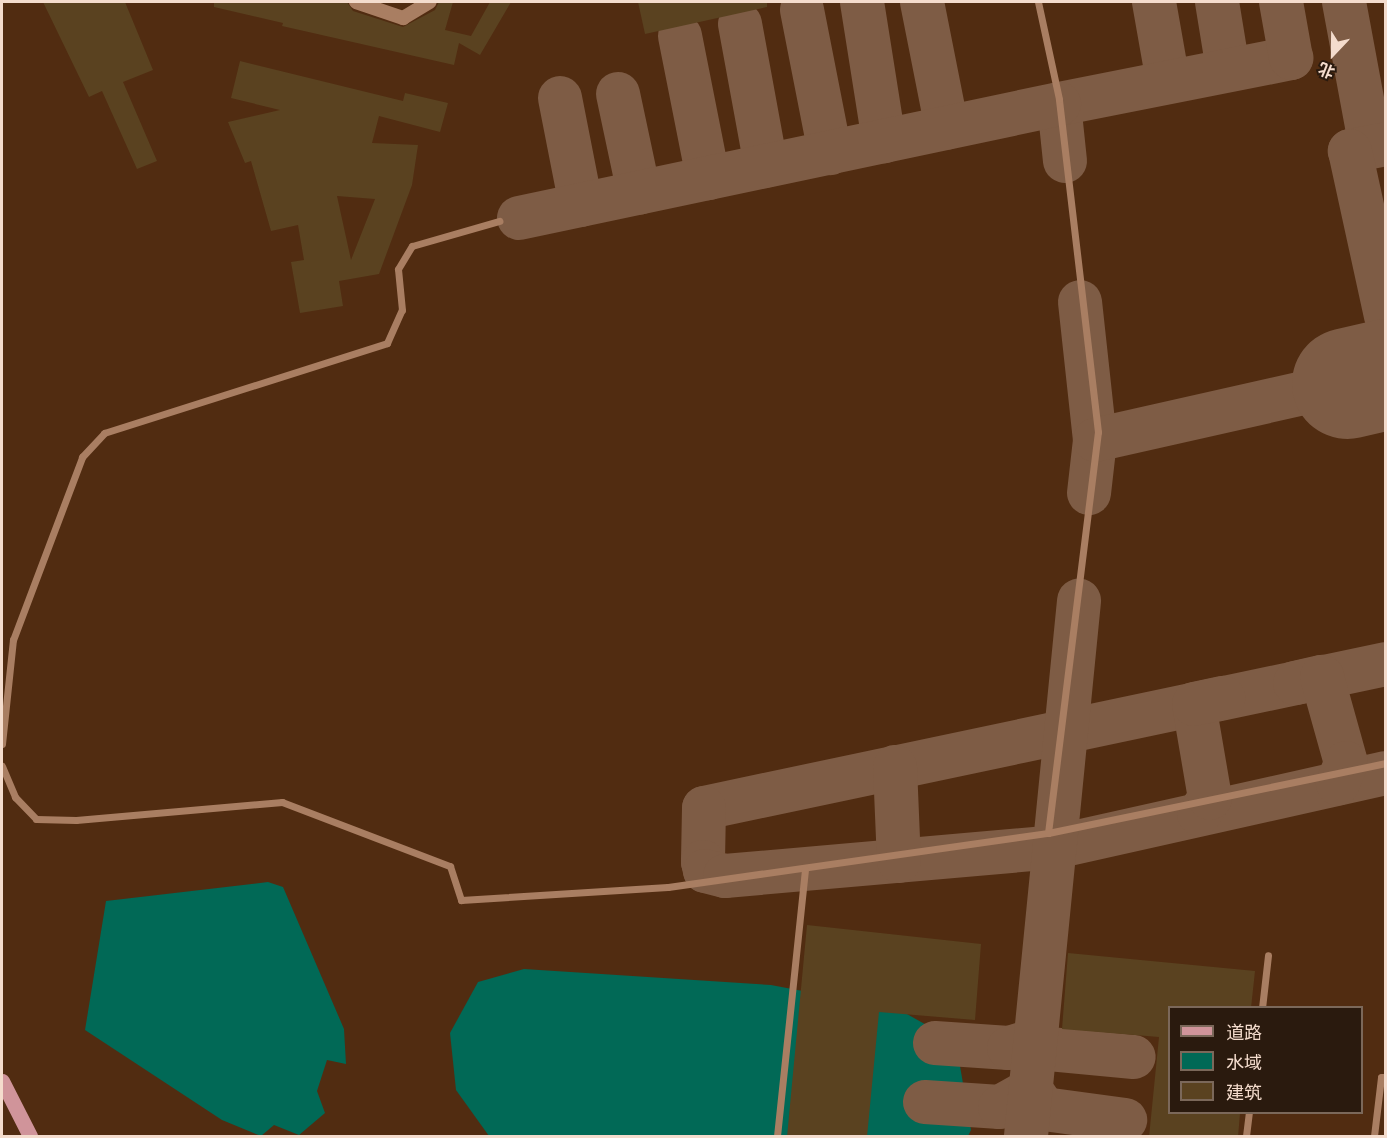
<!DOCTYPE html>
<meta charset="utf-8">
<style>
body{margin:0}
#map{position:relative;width:1387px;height:1138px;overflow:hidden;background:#512c11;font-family:Commissioner,"Noto Sans SC",sans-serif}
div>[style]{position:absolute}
.water>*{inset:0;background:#016956}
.taxiway>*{height:44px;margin:-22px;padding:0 22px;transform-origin:22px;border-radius:22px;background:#7e5c45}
.runway>*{height:111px;margin:-55.5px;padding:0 55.5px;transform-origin:55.5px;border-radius:55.5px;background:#7e5c45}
.building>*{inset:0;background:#5a4220}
.service>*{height:7px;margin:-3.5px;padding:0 3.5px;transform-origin:3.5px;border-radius:3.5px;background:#a97e62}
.minor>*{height:14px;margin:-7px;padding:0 7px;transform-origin:7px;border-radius:7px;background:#a97e62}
.primary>*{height:15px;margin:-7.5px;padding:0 7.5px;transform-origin:7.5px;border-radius:7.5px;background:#d0949a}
span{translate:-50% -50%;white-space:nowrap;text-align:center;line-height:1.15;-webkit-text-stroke:4.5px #2a1a0e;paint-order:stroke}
.frame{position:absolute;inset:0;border:3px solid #f4dccd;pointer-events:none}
.legend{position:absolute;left:1168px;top:1006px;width:195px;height:108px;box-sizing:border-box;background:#2a1a0e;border:2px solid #7b685a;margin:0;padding:8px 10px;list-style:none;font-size:18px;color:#f4dccd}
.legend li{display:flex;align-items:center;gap:12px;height:30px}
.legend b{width:30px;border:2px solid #7b685a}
.north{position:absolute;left:1303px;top:24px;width:60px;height:60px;-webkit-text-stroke:4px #2a1a0e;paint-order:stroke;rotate:202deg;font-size:16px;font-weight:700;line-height:24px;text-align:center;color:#f4dccd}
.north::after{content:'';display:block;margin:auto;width:21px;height:27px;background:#f4dccd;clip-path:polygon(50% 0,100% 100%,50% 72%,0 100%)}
</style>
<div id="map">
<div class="water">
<div style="clip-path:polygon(268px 882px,283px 887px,344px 1029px,346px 1064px,327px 1060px,317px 1091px,325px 1113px,299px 1135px,274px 1125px,261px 1136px,222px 1120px,85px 1030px,106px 901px)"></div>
<div style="clip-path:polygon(524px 969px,771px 985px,898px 1009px,946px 1036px,960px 1066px,971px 1130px,968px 1136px,489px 1136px,456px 1090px,450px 1033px,478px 982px)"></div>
</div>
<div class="taxiway">
<div style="left:862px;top:2px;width:141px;rotate:81deg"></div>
<div style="left:922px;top:2px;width:128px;rotate:78.8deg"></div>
<div style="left:1154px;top:2px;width:80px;rotate:80deg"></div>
<div style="left:1217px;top:2px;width:68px;rotate:80.7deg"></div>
<div style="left:1344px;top:2px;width:147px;rotate:79.5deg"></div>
<div style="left:802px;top:10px;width:146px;rotate:78.9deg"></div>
<div style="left:740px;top:24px;width:144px;rotate:79.6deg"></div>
<div style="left:680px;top:36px;width:145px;rotate:78.8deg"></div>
<div style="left:618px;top:94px;width:101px;rotate:78deg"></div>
<div style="left:560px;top:98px;width:109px;rotate:78.9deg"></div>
<div style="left:1386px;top:144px;width:37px;rotate:169deg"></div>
<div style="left:1350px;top:151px;width:169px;rotate:77.7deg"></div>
<div style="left:1065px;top:161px;width:57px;rotate:-96deg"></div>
<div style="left:1059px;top:104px;width:237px;rotate:-11.2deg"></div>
<div style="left:1291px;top:58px;width:57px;rotate:-100.1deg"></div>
<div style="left:519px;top:218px;width:552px;rotate:-11.92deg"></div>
<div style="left:1080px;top:302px;width:139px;rotate:83.8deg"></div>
<div style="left:1089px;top:493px;width:53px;rotate:-83.5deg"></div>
<div style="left:1095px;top:440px;width:258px;rotate:-12.7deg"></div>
<div style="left:1386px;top:664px;width:697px;rotate:168.08deg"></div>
<div style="left:704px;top:808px;width:54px;rotate:91.1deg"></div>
<div style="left:703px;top:862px;width:9px;rotate:77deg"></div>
<div style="left:705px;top:871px;width:21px;rotate:14deg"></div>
<div style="left:725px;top:876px;width:331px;rotate:-5deg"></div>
<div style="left:1055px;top:847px;width:339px;rotate:-12.6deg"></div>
<div style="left:1295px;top:683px;width:28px;rotate:-13deg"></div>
<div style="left:1322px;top:677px;width:89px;rotate:74.4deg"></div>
<div style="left:1346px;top:763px;width:22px;rotate:112deg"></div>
<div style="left:895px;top:767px;width:94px;rotate:87.6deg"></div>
<div style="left:1199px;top:814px;width:19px;rotate:-55deg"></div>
<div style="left:1210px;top:798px;width:95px;rotate:-99.7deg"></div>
<div style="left:1194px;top:704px;width:30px;rotate:-12deg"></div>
<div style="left:935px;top:1043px;width:74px;rotate:3.9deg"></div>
<div style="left:1009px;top:1048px;width:28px;rotate:-17deg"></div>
<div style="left:1036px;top:1040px;width:16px;rotate:35deg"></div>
<div style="left:1049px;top:1049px;width:85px;rotate:5.4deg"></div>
<div style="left:925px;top:1102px;width:75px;rotate:3.8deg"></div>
<div style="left:1000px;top:1107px;width:35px;rotate:-29deg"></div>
<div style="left:1031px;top:1090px;width:23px;rotate:56deg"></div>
<div style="left:1044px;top:1109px;width:82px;rotate:7.7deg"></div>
<div style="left:1026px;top:1136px;width:538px;rotate:-84.34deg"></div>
</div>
<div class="runway">
<div style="left:1347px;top:383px;width:40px;rotate:-13deg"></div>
</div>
<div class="building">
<div style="clip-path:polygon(43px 2px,125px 2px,153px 70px,123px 82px,157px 161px,137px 169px,102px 91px,89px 97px)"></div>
<div style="clip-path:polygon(214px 2px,347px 2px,353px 11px,403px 27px,435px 10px,439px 2px,453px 2px,445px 30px,471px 36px,490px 2px,511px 2px,480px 55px,459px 43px,454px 65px,282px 26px,283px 23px,214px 7px)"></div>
<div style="clip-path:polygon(638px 2px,767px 2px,767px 7px,645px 34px)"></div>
<div style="clip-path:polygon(evenodd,240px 61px,403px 101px,405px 93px,448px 103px,440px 132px,379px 116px,372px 143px,418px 145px,412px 185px,379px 274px,339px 281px,343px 306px,300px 313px,291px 262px,304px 260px,298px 225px,271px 231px,251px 161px,245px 163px,228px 122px,280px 110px,231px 98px,240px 61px,337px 196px,375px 199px,351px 260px,337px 196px)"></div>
<div style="clip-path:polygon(807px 925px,981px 944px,975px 1020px,879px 1012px,867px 1137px,787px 1137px)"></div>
<div style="clip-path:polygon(1068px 953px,1255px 971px,1251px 1008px,1170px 1008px,1170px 1113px,1240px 1113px,1238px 1137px,1149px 1137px,1159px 1037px,1062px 1029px)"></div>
</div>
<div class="service">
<div style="left:2px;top:744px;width:105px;rotate:-84deg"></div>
<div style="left:13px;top:640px;width:196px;rotate:-69.3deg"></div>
<div style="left:82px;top:457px;width:33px;rotate:-47deg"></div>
<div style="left:104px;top:433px;width:297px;rotate:-17.6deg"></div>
<div style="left:387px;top:343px;width:36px;rotate:-66deg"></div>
<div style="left:402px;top:310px;width:41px;rotate:-95.6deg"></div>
<div style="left:398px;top:269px;width:27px;rotate:-59deg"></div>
<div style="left:412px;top:246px;width:91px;rotate:-16deg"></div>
<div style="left:2px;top:766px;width:34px;rotate:67deg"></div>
<div style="left:15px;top:797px;width:30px;rotate:46deg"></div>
<div style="left:36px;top:819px;width:40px;rotate:1.4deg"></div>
<div style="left:76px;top:820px;width:207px;rotate:-5deg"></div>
<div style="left:282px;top:802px;width:180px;rotate:20.9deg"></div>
<div style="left:450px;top:866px;width:36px;rotate:72deg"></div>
<div style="left:461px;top:900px;width:207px;rotate:-3.6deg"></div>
<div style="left:668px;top:887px;width:384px;rotate:-8.1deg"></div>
<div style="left:1048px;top:833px;width:404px;rotate:-82.9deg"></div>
<div style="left:1098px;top:432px;width:335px;rotate:-96.7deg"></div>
<div style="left:1059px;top:99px;width:99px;rotate:-102.2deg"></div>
<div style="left:1048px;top:833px;width:345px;rotate:-11.7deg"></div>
<div style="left:1262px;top:1008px;width:53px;rotate:-83.5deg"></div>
<div style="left:777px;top:1136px;width:268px;rotate:-84deg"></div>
<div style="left:1246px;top:1136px;width:24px;rotate:-83deg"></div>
<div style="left:1374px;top:1136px;width:59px;rotate:-83.2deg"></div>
<div style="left:1381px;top:1077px;width:5px"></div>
</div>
<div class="minor">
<div style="left:356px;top:2px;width:50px;rotate:18.8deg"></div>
<div style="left:403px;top:18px;width:31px;rotate:-31deg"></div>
</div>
<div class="primary">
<div style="left:2px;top:1081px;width:62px;rotate:63deg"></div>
</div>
<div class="frame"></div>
<ul class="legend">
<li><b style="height:8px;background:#d0949a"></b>道路</li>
<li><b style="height:16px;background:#016956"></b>水域</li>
<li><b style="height:16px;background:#5a4220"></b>建筑</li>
</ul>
<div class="north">北</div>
</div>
